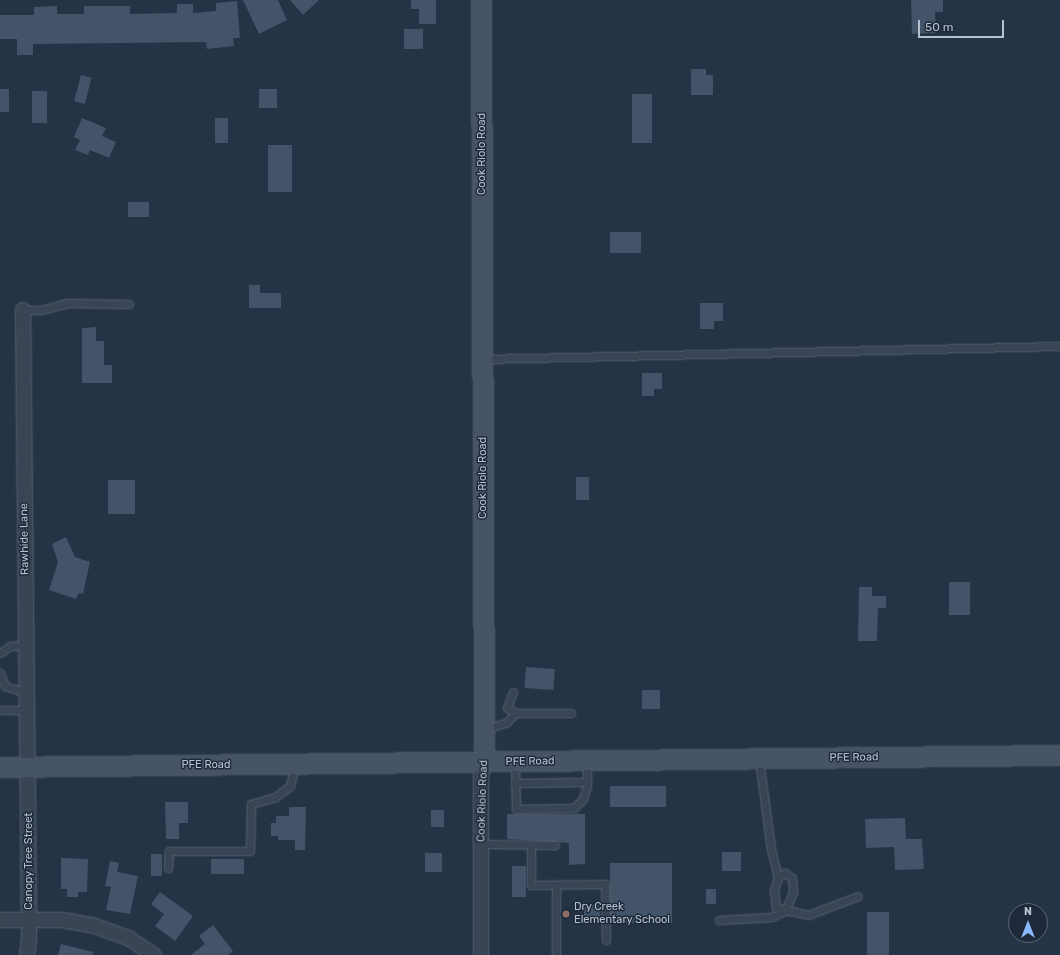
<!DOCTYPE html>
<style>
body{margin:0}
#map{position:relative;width:1060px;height:955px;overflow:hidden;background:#253346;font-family:Rubik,sans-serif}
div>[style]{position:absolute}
.building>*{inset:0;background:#435368;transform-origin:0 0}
.roads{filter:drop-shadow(0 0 1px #586372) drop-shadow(0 0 1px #586372)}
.lane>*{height:7px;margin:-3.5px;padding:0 3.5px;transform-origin:3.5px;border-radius:3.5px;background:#394555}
.street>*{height:14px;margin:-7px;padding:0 7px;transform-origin:7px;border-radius:7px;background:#394555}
.secondary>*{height:19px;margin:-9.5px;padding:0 9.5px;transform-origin:9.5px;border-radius:9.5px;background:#475468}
.dots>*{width:11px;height:11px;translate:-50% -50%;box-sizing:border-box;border:2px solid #1e2a3b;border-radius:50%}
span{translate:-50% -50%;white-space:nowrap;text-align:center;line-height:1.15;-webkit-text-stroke:3px #1e2a3b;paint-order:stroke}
.street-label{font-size:11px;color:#b7c0ce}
.poi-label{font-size:11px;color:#b7c0ce}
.left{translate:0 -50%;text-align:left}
.north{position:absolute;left:1008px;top:903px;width:40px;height:40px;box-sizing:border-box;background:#1e2a3b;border:1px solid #5b6676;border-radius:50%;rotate:0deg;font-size:11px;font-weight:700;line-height:16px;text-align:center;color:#b7c0ce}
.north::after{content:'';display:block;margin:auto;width:14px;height:18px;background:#8bb9ff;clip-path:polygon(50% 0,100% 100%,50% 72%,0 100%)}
.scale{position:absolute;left:918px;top:20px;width:86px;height:18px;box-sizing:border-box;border:2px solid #b7c0ce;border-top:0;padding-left:5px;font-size:12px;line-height:14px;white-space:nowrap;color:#b7c0ce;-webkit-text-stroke:3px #1e2a3b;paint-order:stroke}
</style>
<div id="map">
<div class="building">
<div style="clip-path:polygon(243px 0,278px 0,287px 20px,259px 34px)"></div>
<div style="clip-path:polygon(290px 0,319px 0,303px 15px)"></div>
<div style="clip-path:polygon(411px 0,436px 0,436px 24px,419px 24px,419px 9px,411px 9px)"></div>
<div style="clip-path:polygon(911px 0,943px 0,943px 12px,935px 12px,936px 33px,912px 34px)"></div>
<div style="clip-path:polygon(237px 1px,240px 38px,233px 38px,234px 46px,207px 49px,206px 42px,33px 44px,33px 55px,17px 55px,17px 39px,0 39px,0 15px,34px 15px,34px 7px,57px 6px,57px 14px,84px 14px,84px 6px,130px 6px,130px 14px,177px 13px,177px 4px,193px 4px,193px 13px,216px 11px,216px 3px)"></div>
<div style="left:404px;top:29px;width:19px;height:20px"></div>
<div style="clip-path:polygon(691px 69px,706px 69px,706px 75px,713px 75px,713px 95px,691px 95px)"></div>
<div style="left:81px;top:75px;width:11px;height:27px;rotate:15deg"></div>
<div style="left:0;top:89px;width:9px;height:23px"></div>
<div style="left:259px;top:89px;width:18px;height:19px"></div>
<div style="left:32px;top:91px;width:15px;height:32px"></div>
<div style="left:632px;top:94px;width:20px;height:49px"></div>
<div style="clip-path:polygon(82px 118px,106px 128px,102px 136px,116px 142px,109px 158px,90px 150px,88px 155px,75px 150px,80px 140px,74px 137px)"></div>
<div style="left:215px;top:118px;width:13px;height:25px"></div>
<div style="left:268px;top:145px;width:24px;height:47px"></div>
<div style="left:128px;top:202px;width:21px;height:15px"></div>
<div style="left:610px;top:232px;width:31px;height:21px"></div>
<div style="clip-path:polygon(249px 285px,260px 285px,260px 293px,281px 293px,281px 308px,249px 308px)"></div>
<div style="clip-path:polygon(700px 303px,723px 303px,723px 321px,714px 321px,714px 329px,700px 329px)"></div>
<div style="clip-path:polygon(96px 327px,96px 341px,104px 341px,104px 365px,112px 365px,112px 383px,82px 383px,82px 328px)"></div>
<div style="clip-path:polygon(642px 373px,662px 373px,662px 389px,654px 389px,654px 396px,642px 396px)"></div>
<div style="left:576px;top:477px;width:13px;height:23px"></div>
<div style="left:108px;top:480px;width:27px;height:34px"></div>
<div style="clip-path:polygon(66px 537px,75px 557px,90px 562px,83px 594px,79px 593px,76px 599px,49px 590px,58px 562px,52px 544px)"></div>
<div style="left:949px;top:582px;width:21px;height:33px"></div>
<div style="clip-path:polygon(859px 587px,872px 587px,872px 596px,886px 596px,886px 608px,878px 608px,877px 641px,858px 641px)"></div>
<div style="left:526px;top:667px;width:29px;height:21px;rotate:4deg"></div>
<div style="left:642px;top:690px;width:18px;height:19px"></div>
<div style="left:610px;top:786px;width:56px;height:21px"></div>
<div style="clip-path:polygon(165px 802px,188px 802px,188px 823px,179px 823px,179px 839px,166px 839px)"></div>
<div style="clip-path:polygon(289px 807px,306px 807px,305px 850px,295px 850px,295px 840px,278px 840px,278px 836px,271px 836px,271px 823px,276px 823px,276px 816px,289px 816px)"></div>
<div style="left:431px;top:810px;width:13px;height:17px"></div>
<div style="clip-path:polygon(507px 814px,585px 814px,585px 864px,569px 865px,569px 843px,507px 839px)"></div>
<div style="clip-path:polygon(905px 818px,906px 839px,922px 839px,924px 869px,895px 870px,894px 847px,866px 848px,865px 819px)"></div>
<div style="left:722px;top:852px;width:19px;height:19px"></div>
<div style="left:425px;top:853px;width:17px;height:19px"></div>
<div style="left:151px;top:854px;width:11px;height:22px"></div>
<div style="clip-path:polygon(61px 858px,88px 859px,87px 892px,78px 892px,78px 897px,67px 897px,67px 889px,61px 889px)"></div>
<div style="left:211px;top:859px;width:33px;height:15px"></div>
<div style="clip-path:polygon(110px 861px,119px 863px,117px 872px,138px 876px,130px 914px,106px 910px,111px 887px,105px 886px)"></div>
<div style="left:610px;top:863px;width:62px;height:60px"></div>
<div style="left:512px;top:866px;width:14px;height:31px"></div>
<div style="left:706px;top:889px;width:10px;height:15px"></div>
<div style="clip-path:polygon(160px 892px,193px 916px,175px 941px,155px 926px,164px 914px,151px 904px)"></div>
<div style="left:584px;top:905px;width:16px;height:15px"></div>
<div style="left:867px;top:912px;width:22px;height:43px"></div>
<div style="clip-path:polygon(213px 925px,233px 951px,228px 955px,191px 955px,205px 944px,199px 936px)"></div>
<div style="clip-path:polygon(61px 944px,93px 952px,93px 955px,58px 955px)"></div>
</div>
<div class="roads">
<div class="lane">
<div style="left:23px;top:310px;width:18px"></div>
<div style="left:41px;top:310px;width:28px;rotate:-15deg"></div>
<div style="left:68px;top:303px;width:61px;rotate:0.9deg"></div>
<div style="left:483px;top:359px;width:577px;rotate:-1.29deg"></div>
<div style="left:0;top:653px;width:12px;rotate:-35deg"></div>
<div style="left:10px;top:646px;width:17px;rotate:-3deg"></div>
<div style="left:0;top:673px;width:14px;rotate:69deg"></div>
<div style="left:5px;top:686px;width:23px;rotate:18deg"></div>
<div style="left:513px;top:692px;width:17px;rotate:111deg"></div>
<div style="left:507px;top:708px;width:10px;rotate:29deg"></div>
<div style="left:0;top:710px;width:27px"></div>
<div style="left:484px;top:730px;width:24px;rotate:-19deg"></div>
<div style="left:507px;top:722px;width:13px;rotate:-45deg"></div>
<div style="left:516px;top:713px;width:55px"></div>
<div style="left:759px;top:759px;width:91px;rotate:82.4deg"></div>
<div style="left:771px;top:849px;width:29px;rotate:76deg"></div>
<div style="left:778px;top:877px;width:14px;rotate:107deg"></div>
<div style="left:774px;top:890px;width:18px;rotate:84deg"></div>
<div style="left:776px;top:908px;width:33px;rotate:12deg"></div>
<div style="left:808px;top:915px;width:53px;rotate:-20.8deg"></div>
<div style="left:515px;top:763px;width:46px;rotate:88.8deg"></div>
<div style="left:516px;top:809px;width:58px;rotate:-1deg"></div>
<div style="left:574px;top:808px;width:13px;rotate:-45deg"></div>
<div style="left:583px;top:799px;width:14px;rotate:-73deg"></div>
<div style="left:587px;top:786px;width:24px;rotate:-90deg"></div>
<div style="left:515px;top:783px;width:72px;rotate:-0.8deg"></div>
<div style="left:481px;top:844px;width:74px;rotate:0.8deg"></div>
<div style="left:531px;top:845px;width:40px;rotate:90deg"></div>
<div style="left:531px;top:885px;width:74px;rotate:-0.8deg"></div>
<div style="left:605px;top:884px;width:56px;rotate:89deg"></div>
<div style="left:168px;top:868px;width:17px;rotate:-87deg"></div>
<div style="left:169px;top:851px;width:81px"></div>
<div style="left:250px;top:851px;width:47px;rotate:-88.8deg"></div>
<div style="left:251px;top:804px;width:25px;rotate:-16deg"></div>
<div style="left:275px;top:797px;width:19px;rotate:-36deg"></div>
<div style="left:290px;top:786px;width:22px;rotate:-77deg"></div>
<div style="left:556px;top:885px;width:70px;rotate:90deg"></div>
<div style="left:719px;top:920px;width:53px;rotate:-3.2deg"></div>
<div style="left:772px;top:917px;width:14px;rotate:-25deg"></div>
<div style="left:785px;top:911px;width:21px;rotate:-67deg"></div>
<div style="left:793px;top:892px;width:14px;rotate:-94deg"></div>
<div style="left:792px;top:878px;width:9px;rotate:-144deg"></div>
<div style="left:785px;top:873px;width:8px;rotate:150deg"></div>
</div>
<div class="street">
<div style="left:23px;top:310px;width:505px;rotate:89.43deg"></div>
<div style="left:28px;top:815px;width:124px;rotate:89.5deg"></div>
<div style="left:29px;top:939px;width:16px;rotate:97deg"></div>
<div style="left:0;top:920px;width:62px"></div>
<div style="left:62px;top:920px;width:34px;rotate:10deg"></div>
<div style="left:95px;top:926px;width:37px;rotate:20deg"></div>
<div style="left:130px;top:939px;width:29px;rotate:34deg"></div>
<div style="left:481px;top:955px;width:179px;rotate:-90deg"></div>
<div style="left:481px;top:776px;width:13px;rotate:-77deg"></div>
</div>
<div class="secondary">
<div style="left:481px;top:0;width:763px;rotate:89.77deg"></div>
<div style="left:0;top:767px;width:1060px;rotate:-0.65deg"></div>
</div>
</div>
<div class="dots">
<div style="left:566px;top:914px;background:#8d6e63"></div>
</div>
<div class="street-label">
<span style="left:482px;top:154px;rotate:-90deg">Cook Riolo Road</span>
<span style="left:483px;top:478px;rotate:-90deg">Cook Riolo Road</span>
<span style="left:25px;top:539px;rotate:-91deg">Rawhide Lane</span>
<span style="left:854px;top:758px;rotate:-1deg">PFE Road</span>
<span style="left:530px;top:762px;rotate:-1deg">PFE Road</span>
<span style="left:206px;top:765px">PFE Road</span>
<span style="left:483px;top:801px;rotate:-88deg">Cook Riolo Road</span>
<span style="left:29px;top:861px;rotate:-90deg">Canopy Tree Street</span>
</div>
<div class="poi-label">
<span class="left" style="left:574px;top:914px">Dry Creek<br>Elementary School</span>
</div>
<div class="north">N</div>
<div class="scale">50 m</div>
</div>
